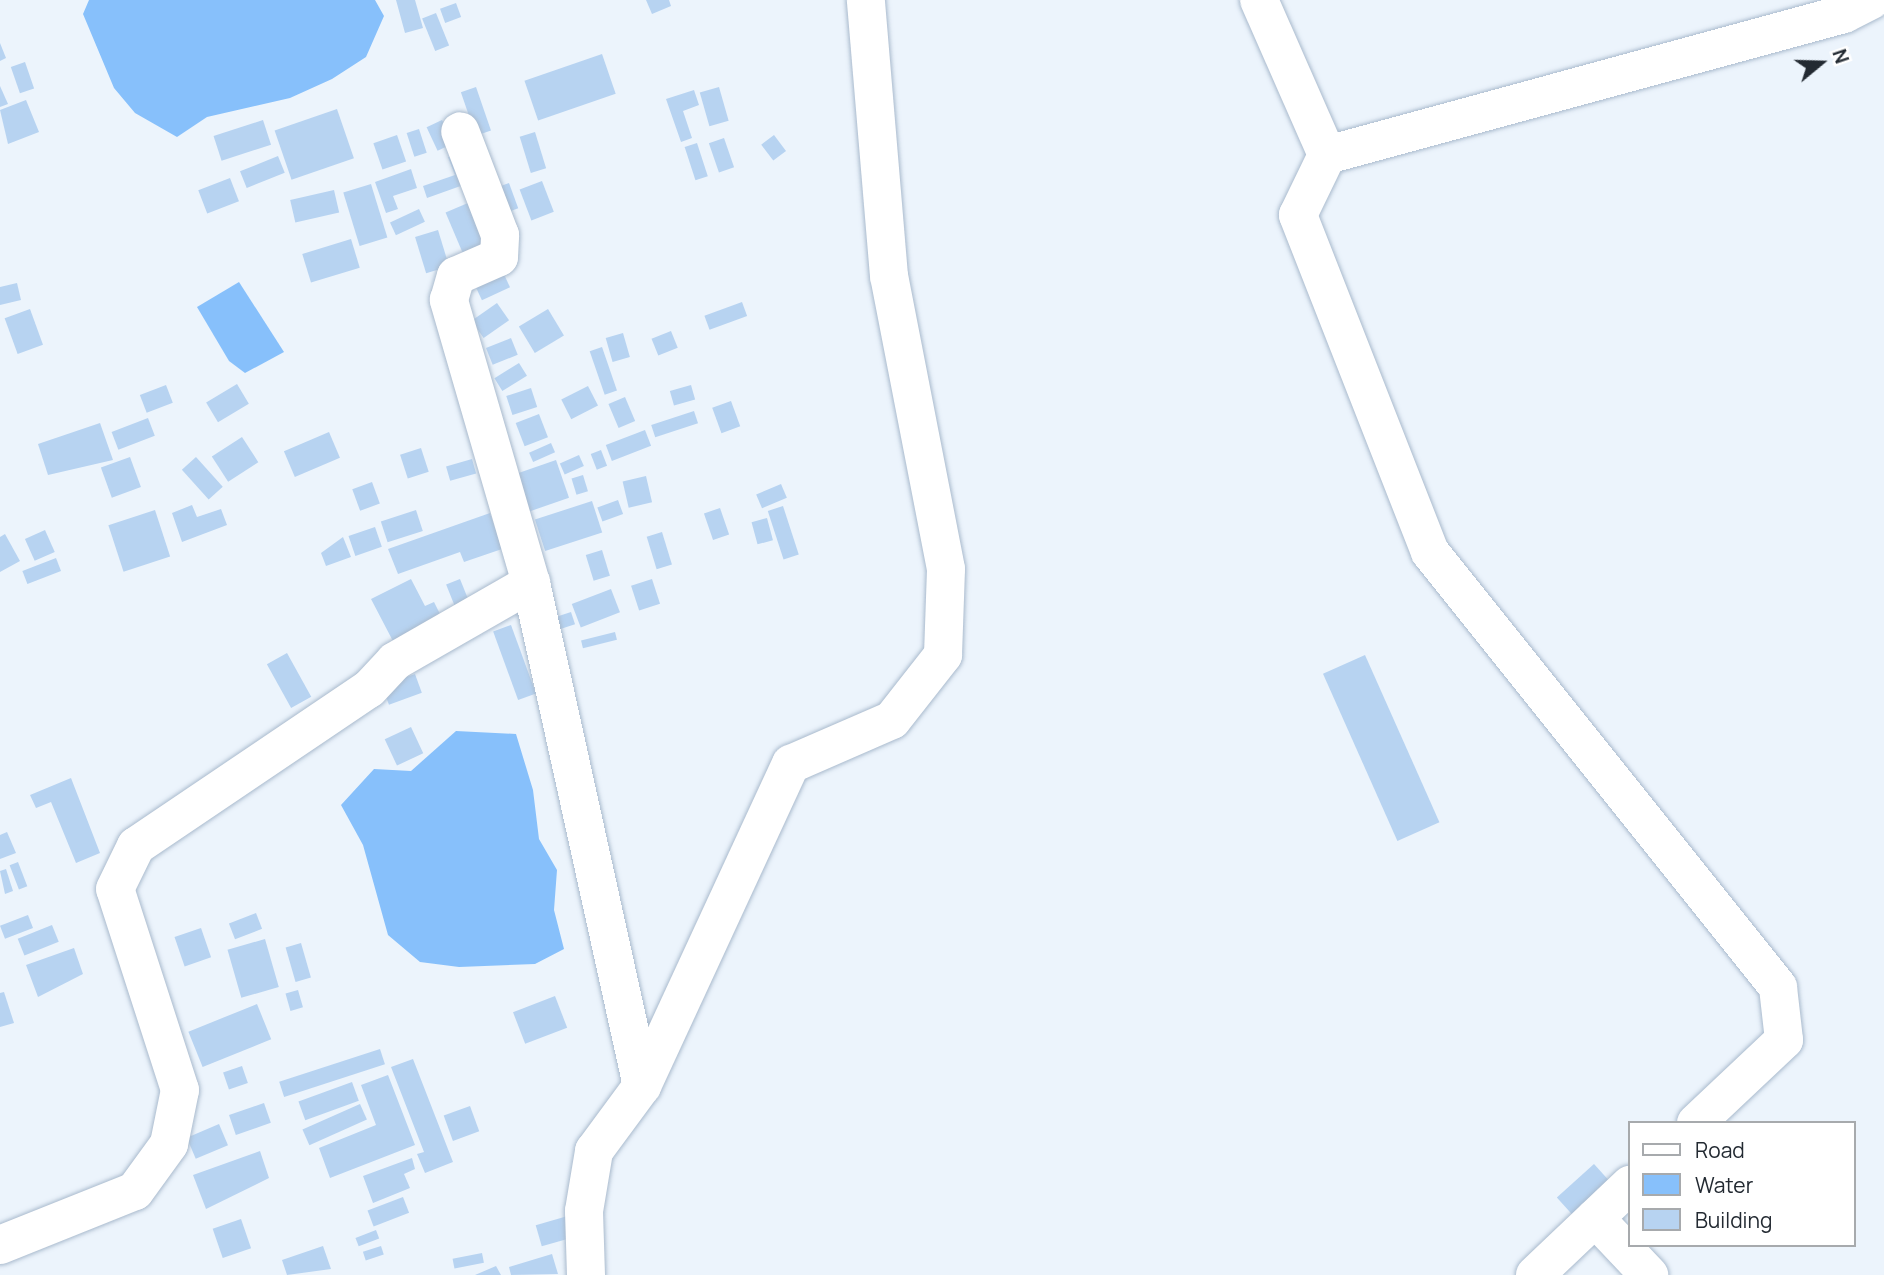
<!DOCTYPE html>
<style>
body{margin:0}
#map{position:relative;width:1884px;height:1275px;overflow:hidden;background:#ecf4fc;font-family:Manrope,sans-serif}
div>[style]{position:absolute}
.water>*{inset:0;background:#87c0fb}
.building>*{inset:0;background:#b7d3f1;transform-origin:0 0}
.roads{filter:drop-shadow(0 0 2px #a9bacd) drop-shadow(0 0 2px #a9bacd)}
.minor>*{height:38px;margin:-19px;padding:0 19px;transform-origin:19px;border-radius:19px;background:#fff}
span{translate:-50% -50%;white-space:nowrap;text-align:center;line-height:1.15;-webkit-text-stroke:5px #fff;paint-order:stroke}
.legend{position:absolute;left:1628px;top:1121px;width:228px;height:126px;box-sizing:border-box;background:#fff;border:2px solid #a7aaad;margin:0;padding:9px 12px;list-style:none;font-size:21px;color:#232a32}
.legend li{display:flex;align-items:center;gap:14px;height:35px}
.legend b{width:35px;border:2px solid #a7aaad}
.north{position:absolute;left:1786px;top:28px;width:70px;height:70px;-webkit-text-stroke:5px #fff;paint-order:stroke;rotate:71deg;font-size:19px;font-weight:700;line-height:28px;text-align:center;color:#232a32}
.north::after{content:'';display:block;margin:auto;width:24px;height:32px;background:#232a32;clip-path:polygon(50% 0,100% 100%,50% 72%,0 100%)}
</style>
<div id="map">
<div class="water">
<div style="clip-path:polygon(89px 0,375px 0,384px 16px,366px 57px,332px 79px,290px 98px,207px 117px,177px 137px,135px 113px,114px 88px,83px 14px)"></div>
<div style="clip-path:polygon(239px 282px,284px 352px,245px 373px,229px 361px,197px 307px)"></div>
<div style="clip-path:polygon(456px 731px,516px 734px,533px 790px,539px 839px,557px 870px,554px 910px,564px 949px,535px 964px,459px 967px,420px 962px,388px 935px,363px 845px,341px 805px,374px 769px,411px 771px)"></div>
</div>
<div class="building">
<div style="clip-path:polygon(396px 0,415px 0,423px 28px,405px 33px)"></div>
<div style="clip-path:polygon(646px 0,669px 0,671px 6px,652px 14px)"></div>
<div style="left:456px;top:3px;width:15px;height:17px;rotate:70deg"></div>
<div style="left:436px;top:13px;width:35px;height:15px;rotate:68deg"></div>
<div style="clip-path:polygon(0 43px,6px 58px,0 61px)"></div>
<div style="left:602px;top:54px;width:42px;height:82px;rotate:71deg"></div>
<div style="left:25px;top:62px;width:28px;height:15px;rotate:71deg"></div>
<div style="clip-path:polygon(0 86px,8px 104px,0 107px)"></div>
<div style="left:476px;top:87px;width:46px;height:16px;rotate:71deg"></div>
<div style="left:719px;top:87px;width:35px;height:20px;rotate:74deg"></div>
<div style="clip-path:polygon(694px 90px,699px 105px,683px 111px,692px 138px,681px 142px,666px 99px)"></div>
<div style="clip-path:polygon(26px 100px,39px 132px,8px 144px,0 110px)"></div>
<div style="left:337px;top:109px;width:52px;height:66px;rotate:71deg"></div>
<div style="left:263px;top:120px;width:26px;height:52px;rotate:72deg"></div>
<div style="left:442px;top:120px;width:26px;height:17px;rotate:65deg"></div>
<div style="left:419px;top:129px;width:25px;height:13px;rotate:72deg"></div>
<div style="left:535px;top:132px;width:38px;height:16px;rotate:73deg"></div>
<div style="left:397px;top:135px;width:28px;height:25px;rotate:71deg"></div>
<div style="left:774px;top:135px;width:20px;height:16px;rotate:53deg"></div>
<div style="left:724px;top:138px;width:31px;height:16px;rotate:71deg"></div>
<div style="left:697px;top:143px;width:35px;height:13px;rotate:72deg"></div>
<div style="clip-path:polygon(459px 153px,469px 183px,427px 198px,423px 186px,455px 175px,448px 157px)"></div>
<div style="left:278px;top:156px;width:18px;height:41px;rotate:68deg"></div>
<div style="clip-path:polygon(411px 169px,417px 188px,393px 196px,398px 209px,386px 213px,375px 182px)"></div>
<div style="left:230px;top:178px;width:25px;height:34px;rotate:69deg"></div>
<div style="left:542px;top:181px;width:33px;height:24px;rotate:69deg"></div>
<div style="left:509px;top:183px;width:27px;height:21px;rotate:70deg"></div>
<div style="left:371px;top:184px;width:56px;height:29px;rotate:73deg"></div>
<div style="left:334px;top:190px;width:23px;height:45px;rotate:77deg"></div>
<div style="left:475px;top:200px;width:44px;height:32px;rotate:67deg"></div>
<div style="left:419px;top:209px;width:14px;height:32px;rotate:65deg"></div>
<div style="left:438px;top:230px;width:38px;height:24px;rotate:73deg"></div>
<div style="left:351px;top:239px;width:30px;height:51px;rotate:73deg"></div>
<div style="left:502px;top:270px;width:19px;height:31px;rotate:65deg"></div>
<div style="clip-path:polygon(17px 283px,21px 300px,0 305px,0 287px)"></div>
<div style="left:742px;top:302px;width:15px;height:40px;rotate:70deg"></div>
<div style="left:497px;top:303px;width:21px;height:31px;rotate:55deg"></div>
<div style="left:30px;top:309px;width:38px;height:27px;rotate:70deg"></div>
<div style="left:548px;top:309px;width:31px;height:34px;rotate:59deg"></div>
<div style="left:671px;top:331px;width:18px;height:21px;rotate:68deg"></div>
<div style="left:623px;top:333px;width:25px;height:18px;rotate:74deg"></div>
<div style="left:511px;top:338px;width:18px;height:27px;rotate:68deg"></div>
<div style="left:602px;top:347px;width:46px;height:13px;rotate:71deg"></div>
<div style="left:519px;top:363px;width:15px;height:29px;rotate:58deg"></div>
<div style="left:237px;top:384px;width:23px;height:36px;rotate:59deg"></div>
<div style="left:166px;top:385px;width:19px;height:28px;rotate:69deg"></div>
<div style="left:691px;top:385px;width:15px;height:22px;rotate:74deg"></div>
<div style="left:588px;top:386px;width:22px;height:30px;rotate:63deg"></div>
<div style="left:531px;top:388px;width:20px;height:26px;rotate:72deg"></div>
<div style="left:625px;top:397px;width:26px;height:18px;rotate:67deg"></div>
<div style="left:731px;top:401px;width:27px;height:20px;rotate:70deg"></div>
<div style="left:694px;top:411px;width:13px;height:45px;rotate:72deg"></div>
<div style="left:539px;top:414px;width:25px;height:25px;rotate:69deg"></div>
<div style="left:148px;top:418px;width:19px;height:39px;rotate:69deg"></div>
<div style="clip-path:polygon(100px 423px,113px 460px,48px 475px,38px 444px)"></div>
<div style="left:645px;top:430px;width:17px;height:42px;rotate:69deg"></div>
<div style="left:329px;top:432px;width:28px;height:49px;rotate:67deg"></div>
<div style="left:242px;top:437px;width:30px;height:36px;rotate:57deg"></div>
<div style="left:551px;top:443px;width:10px;height:24px;rotate:66deg"></div>
<div style="left:421px;top:448px;width:25px;height:22px;rotate:72deg"></div>
<div style="left:601px;top:450px;width:17px;height:11px;rotate:69deg"></div>
<div style="left:579px;top:455px;width:12px;height:21px;rotate:66deg"></div>
<div style="left:130px;top:457px;width:32px;height:31px;rotate:70deg"></div>
<div style="left:196px;top:457px;width:40px;height:19px;rotate:48deg"></div>
<div style="left:472px;top:459px;width:15px;height:27px;rotate:74deg"></div>
<div style="left:556px;top:460px;width:40px;height:48px;rotate:71deg"></div>
<div style="left:583px;top:475px;width:17px;height:12px;rotate:73deg"></div>
<div style="left:646px;top:476px;width:27px;height:24px;rotate:77deg"></div>
<div style="left:372px;top:482px;width:23px;height:21px;rotate:70deg"></div>
<div style="left:781px;top:484px;width:15px;height:27px;rotate:67deg"></div>
<div style="left:618px;top:500px;width:15px;height:22px;rotate:70deg"></div>
<div style="left:592px;top:501px;width:33px;height:60px;rotate:72deg"></div>
<div style="clip-path:polygon(192px 505px,197px 517px,221px 509px,227px 525px,182px 542px,172px 513px)"></div>
<div style="left:783px;top:506px;width:51px;height:16px;rotate:72deg"></div>
<div style="left:720px;top:508px;width:28px;height:17px;rotate:71deg"></div>
<div style="left:155px;top:510px;width:49px;height:49px;rotate:72deg"></div>
<div style="left:416px;top:510px;width:22px;height:37px;rotate:72deg"></div>
<div style="clip-path:polygon(490px 513px,502px 549px,464px 562px,460px 552px,398px 574px,388px 549px)"></div>
<div style="left:767px;top:518px;width:23px;height:16px;rotate:75deg"></div>
<div style="left:375px;top:527px;width:21px;height:28px;rotate:71deg"></div>
<div style="left:45px;top:530px;width:24px;height:22px;rotate:66deg"></div>
<div style="left:662px;top:532px;width:34px;height:16px;rotate:73deg"></div>
<div style="clip-path:polygon(5px 534px,20px 561px,0 572px,0 537px)"></div>
<div style="clip-path:polygon(343px 537px,351px 557px,326px 566px,321px 553px)"></div>
<div style="left:602px;top:550px;width:27px;height:17px;rotate:73deg"></div>
<div style="left:56px;top:558px;width:14px;height:36px;rotate:69deg"></div>
<div style="clip-path:polygon(411px 579px,425px 606px,434px 602px,443px 620px,395px 645px,371px 599px)"></div>
<div style="left:460px;top:579px;width:32px;height:15px;rotate:68deg"></div>
<div style="left:652px;top:579px;width:26px;height:22px;rotate:72deg"></div>
<div style="left:611px;top:589px;width:25px;height:42px;rotate:69deg"></div>
<div style="left:571px;top:612px;width:13px;height:29px;rotate:72deg"></div>
<div style="left:511px;top:625px;width:73px;height:19px;rotate:70deg"></div>
<div style="left:615px;top:632px;width:8px;height:35px;rotate:76deg"></div>
<div style="left:287px;top:653px;width:50px;height:23px;rotate:61deg"></div>
<div style="left:1365px;top:655px;width:183px;height:46px;rotate:66deg"></div>
<div style="left:415px;top:674px;width:20px;height:35px;rotate:70deg"></div>
<div style="left:411px;top:727px;width:29px;height:29px;rotate:65deg"></div>
<div style="clip-path:polygon(71px 778px,100px 853px,76px 863px,51px 802px,36px 808px,30px 795px)"></div>
<div style="clip-path:polygon(7px 832px,16px 853px,0 859px,0 835px)"></div>
<div style="left:18px;top:862px;width:26px;height:9px;rotate:69deg"></div>
<div style="clip-path:polygon(6px 869px,13px 891px,5px 894px,0 871px)"></div>
<div style="left:256px;top:913px;width:17px;height:29px;rotate:69deg"></div>
<div style="left:28px;top:915px;width:14px;height:30px;rotate:69deg"></div>
<div style="left:52px;top:925px;width:18px;height:37px;rotate:68deg"></div>
<div style="left:201px;top:928px;width:31px;height:28px;rotate:71deg"></div>
<div style="left:265px;top:939px;width:50px;height:39px;rotate:74deg"></div>
<div style="left:301px;top:943px;width:36px;height:16px;rotate:74deg"></div>
<div style="clip-path:polygon(74px 948px,83px 974px,38px 997px,26px 965px)"></div>
<div style="left:298px;top:990px;width:18px;height:13px;rotate:74deg"></div>
<div style="clip-path:polygon(4px 992px,14px 1023px,0 1027px,0 993px)"></div>
<div style="left:555px;top:996px;width:34px;height:45px;rotate:69deg"></div>
<div style="left:257px;top:1004px;width:38px;height:74px;rotate:68deg"></div>
<div style="left:380px;top:1049px;width:16px;height:106px;rotate:72deg"></div>
<div style="clip-path:polygon(413px 1059px,453px 1162px,425px 1173px,417px 1154px,424px 1152px,391px 1067px)"></div>
<div style="left:242px;top:1066px;width:18px;height:20px;rotate:71deg"></div>
<div style="clip-path:polygon(388px 1075px,415px 1145px,330px 1178px,319px 1148px,376px 1125px,361px 1085px)"></div>
<div style="left:352px;top:1082px;width:20px;height:57px;rotate:70deg"></div>
<div style="left:264px;top:1103px;width:21px;height:37px;rotate:71deg"></div>
<div style="left:360px;top:1104px;width:17px;height:63px;rotate:66deg"></div>
<div style="left:470px;top:1106px;width:27px;height:28px;rotate:70deg"></div>
<div style="left:219px;top:1124px;width:23px;height:35px;rotate:67deg"></div>
<div style="clip-path:polygon(260px 1151px,269px 1178px,206px 1209px,193px 1175px)"></div>
<div style="clip-path:polygon(412px 1158px,415px 1169px,404px 1174px,410px 1188px,373px 1203px,363px 1176px)"></div>
<div style="left:1594px;top:1164px;width:28px;height:50px;rotate:48deg"></div>
<div style="left:403px;top:1197px;width:17px;height:38px;rotate:69deg"></div>
<div style="left:578px;top:1213px;width:22px;height:44px;rotate:74deg"></div>
<div style="left:241px;top:1219px;width:31px;height:30px;rotate:71deg"></div>
<div style="left:376px;top:1230px;width:9px;height:22px;rotate:69deg"></div>
<div style="clip-path:polygon(323px 1246px,331px 1269px,287px 1275px,282px 1260px)"></div>
<div style="left:381px;top:1246px;width:9px;height:19px;rotate:72deg"></div>
<div style="left:482px;top:1253px;width:10px;height:30px;rotate:79deg"></div>
<div style="clip-path:polygon(552px 1254px,558px 1274px,511px 1275px,509px 1267px)"></div>
<div style="clip-path:polygon(496px 1266px,501px 1275px,475px 1275px)"></div>
</div>
<div class="roads">
<div class="minor">
<div style="left:1259px;top:0;width:169px;rotate:66.3deg"></div>
<div style="left:531px;top:583px;width:515px;rotate:77.56deg"></div>
<div style="left:1696px;top:1123px;width:121px;rotate:-43.3deg"></div>
<div style="left:1784px;top:1040px;width:53px;rotate:-96.5deg"></div>
<div style="left:1778px;top:987px;width:557px;rotate:-128.66deg"></div>
<div style="left:1430px;top:552px;width:362px;rotate:-111.4deg"></div>
<div style="left:1298px;top:215px;width:67px;rotate:-64.2deg"></div>
<div style="left:1327px;top:155px;width:536px;rotate:-15.26deg"></div>
<div style="left:1844px;top:14px;width:31px;rotate:-27deg"></div>
<div style="left:1595px;top:1218px;width:79px;rotate:46.5deg"></div>
<div style="left:0;top:1245px;width:145px;rotate:-21.8deg"></div>
<div style="left:135px;top:1191px;width:58px;rotate:-54.1deg"></div>
<div style="left:169px;top:1144px;width:55px;rotate:-78.5deg"></div>
<div style="left:180px;top:1090px;width:211px;rotate:-107.9deg"></div>
<div style="left:115px;top:889px;width:48px;rotate:-64deg"></div>
<div style="left:136px;top:846px;width:281px;rotate:-34deg"></div>
<div style="left:369px;top:689px;width:38px;rotate:-47deg"></div>
<div style="left:395px;top:661px;width:157px;rotate:-29.8deg"></div>
<div style="left:531px;top:583px;width:295px;rotate:-106.2deg"></div>
<div style="left:449px;top:300px;width:25px;rotate:-74deg"></div>
<div style="left:456px;top:276px;width:47px;rotate:-23.8deg"></div>
<div style="left:499px;top:257px;width:22px;rotate:-87deg"></div>
<div style="left:500px;top:235px;width:111px;rotate:-111deg"></div>
<div style="left:586px;top:1275px;width:64px;rotate:-91.8deg"></div>
<div style="left:584px;top:1211px;width:61px;rotate:-80.5deg"></div>
<div style="left:594px;top:1151px;width:81px;rotate:-53.6deg"></div>
<div style="left:642px;top:1086px;width:355px;rotate:-65.2deg"></div>
<div style="left:791px;top:764px;width:110px;rotate:-23.5deg"></div>
<div style="left:892px;top:720px;width:83px;rotate:-51.9deg"></div>
<div style="left:943px;top:655px;width:86px;rotate:-88deg"></div>
<div style="left:946px;top:569px;width:298px;rotate:-101deg"></div>
<div style="left:889px;top:276px;width:277px;rotate:-94.8deg"></div>
<div style="left:1535px;top:1275px;width:131px;rotate:-43.5deg"></div>
</div>
</div>
<ul class="legend">
<li><b style="height:9px;background:#fff"></b>Road</li>
<li><b style="height:19px;background:#87c0fb"></b>Water</li>
<li><b style="height:19px;background:#b7d3f1"></b>Building</li>
</ul>
<div class="north">N</div>
</div>
